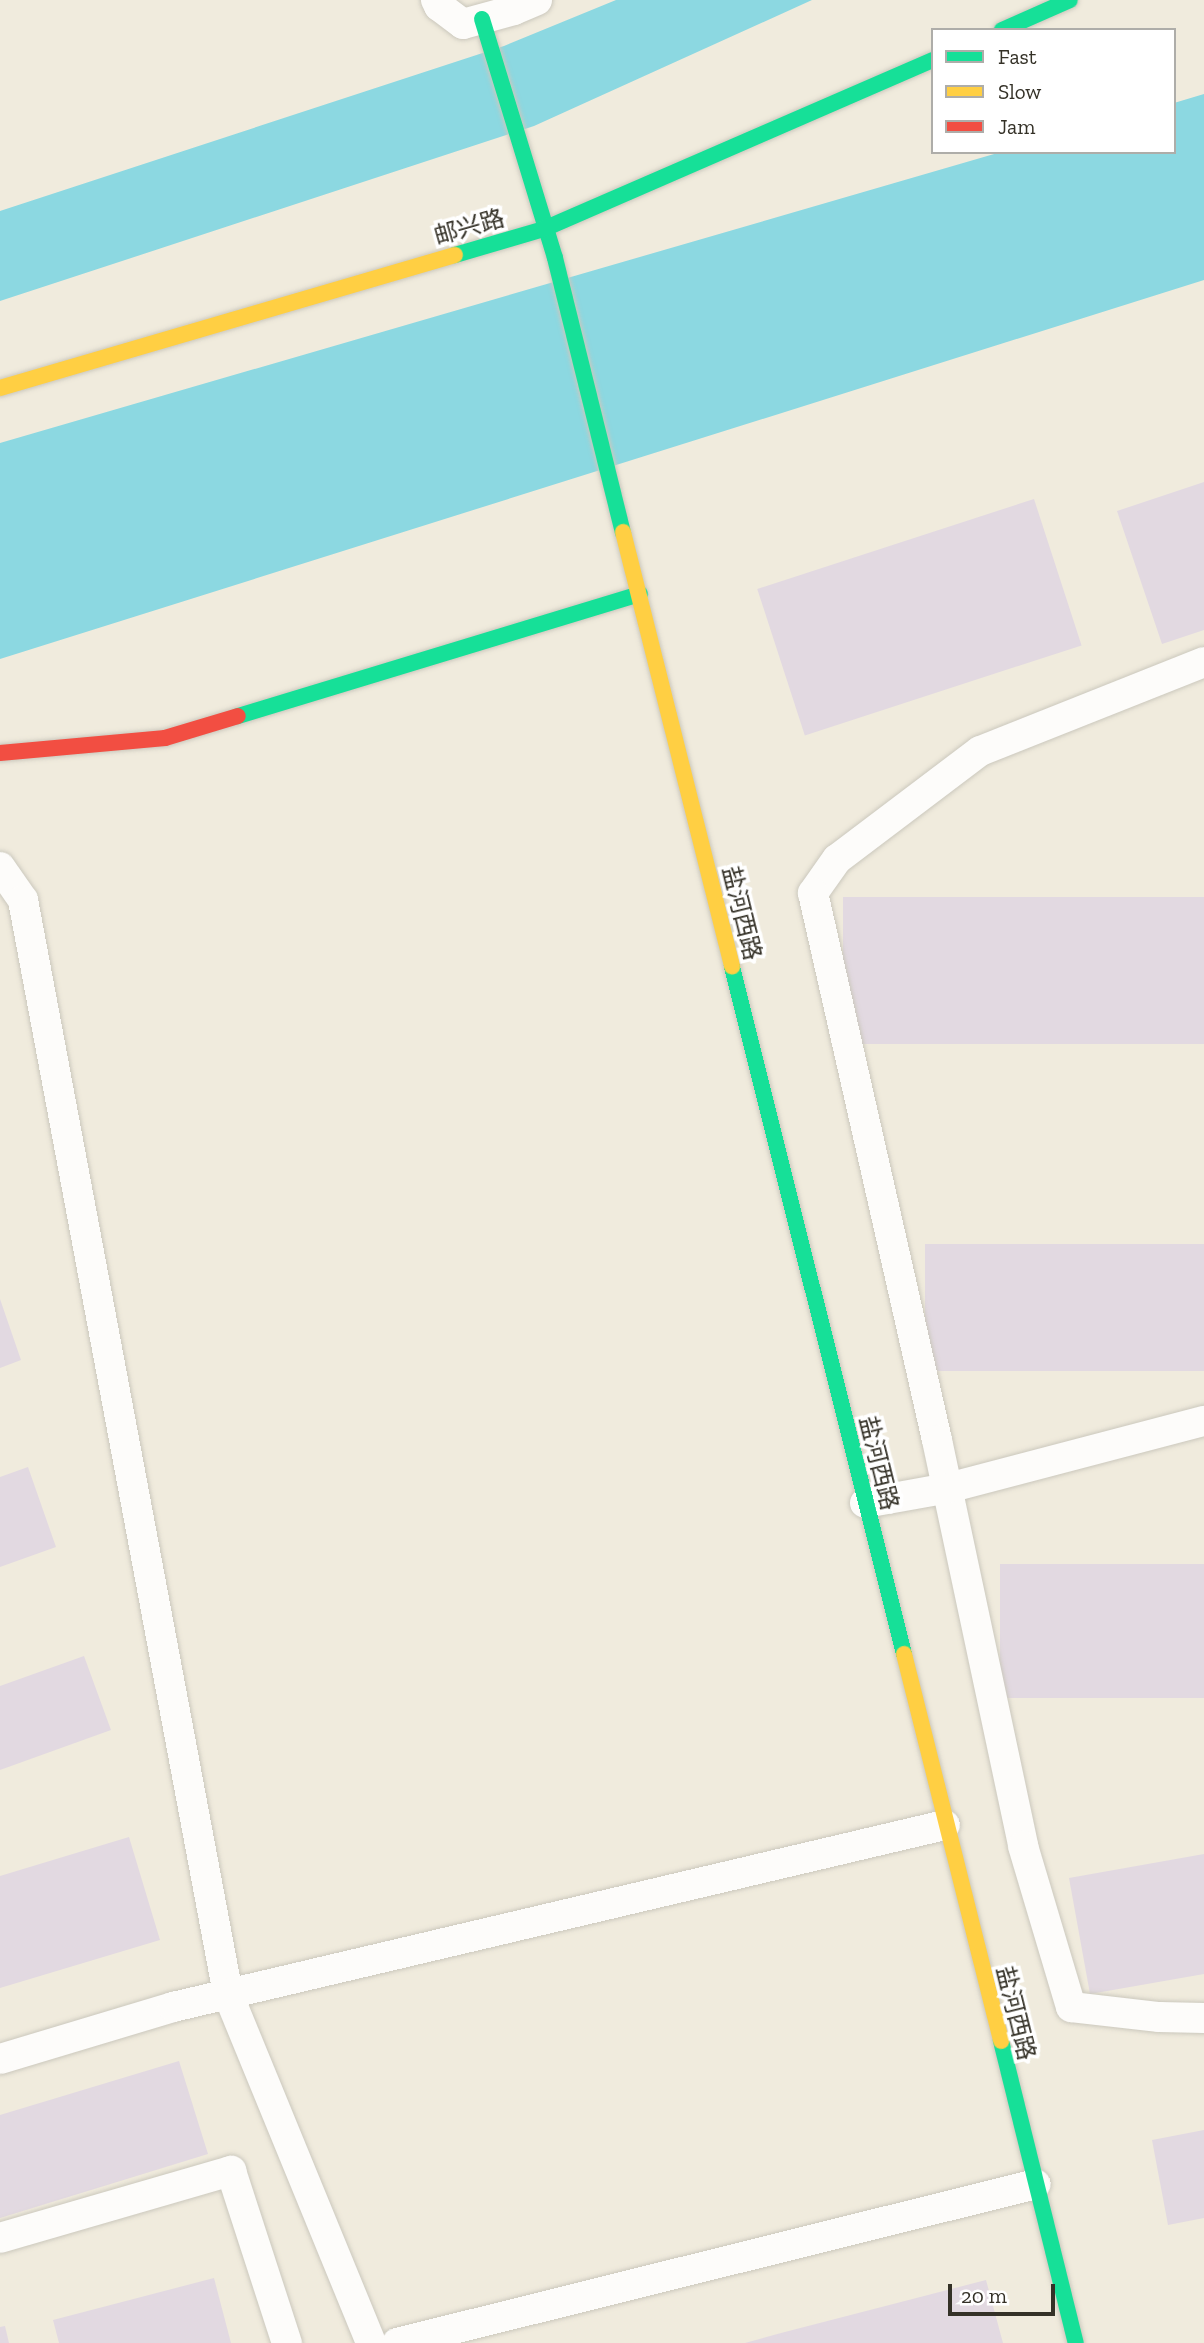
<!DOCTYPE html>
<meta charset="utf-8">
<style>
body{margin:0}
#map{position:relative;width:1204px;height:2343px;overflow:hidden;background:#f0ebdd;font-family:"Zilla Slab","Noto Sans SC",serif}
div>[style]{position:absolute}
.water>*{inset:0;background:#8cd8e1}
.building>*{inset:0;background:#e2d9e1;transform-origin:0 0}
.roads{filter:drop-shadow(0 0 2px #cbc8bd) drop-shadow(0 0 2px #cbc8bd)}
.street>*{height:30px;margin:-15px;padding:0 15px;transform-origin:15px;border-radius:15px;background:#fdfcfa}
.fast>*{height:16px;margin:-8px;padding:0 8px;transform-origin:8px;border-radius:8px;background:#16e098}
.slow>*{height:16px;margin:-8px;padding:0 8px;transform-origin:8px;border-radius:8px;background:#ffcf43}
.jam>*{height:16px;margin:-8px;padding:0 8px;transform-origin:8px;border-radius:8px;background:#f24e42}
span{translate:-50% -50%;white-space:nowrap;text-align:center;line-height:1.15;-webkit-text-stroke:7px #fff;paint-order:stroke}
.street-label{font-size:24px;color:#343127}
.legend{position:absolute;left:931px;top:28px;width:245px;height:126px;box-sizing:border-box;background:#fff;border:2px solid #aeada9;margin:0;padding:9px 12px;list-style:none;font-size:21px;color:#343127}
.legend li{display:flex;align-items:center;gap:14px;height:35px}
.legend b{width:35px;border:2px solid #aeada9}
.scale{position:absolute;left:948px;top:2284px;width:107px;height:32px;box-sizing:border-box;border:4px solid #343127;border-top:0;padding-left:9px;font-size:21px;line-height:24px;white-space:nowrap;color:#343127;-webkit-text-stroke:5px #fff;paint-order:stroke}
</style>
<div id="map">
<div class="water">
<div style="clip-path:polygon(616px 0,812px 0,534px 126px,0 301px,0 211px,504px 46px)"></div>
<div style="clip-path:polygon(1204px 94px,1204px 280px,0 659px,0 443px,1001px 152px,1174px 152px,1174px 103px)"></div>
</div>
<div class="building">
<div style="clip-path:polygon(1204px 482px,1204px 630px,1162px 644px,1117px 511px)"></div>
<div style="left:1034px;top:499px;width:154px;height:291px;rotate:72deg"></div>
<div style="left:1204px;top:897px;width:147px;height:361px;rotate:90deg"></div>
<div style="left:1204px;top:1244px;width:127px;height:279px;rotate:90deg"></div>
<div style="clip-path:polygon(0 1299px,21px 1360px,0 1368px)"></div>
<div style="clip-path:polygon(28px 1467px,56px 1547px,0 1567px,0 1477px)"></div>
<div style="left:1204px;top:1564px;width:134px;height:204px;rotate:90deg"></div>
<div style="clip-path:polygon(84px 1656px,111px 1730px,0 1770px,0 1686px)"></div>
<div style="clip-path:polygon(129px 1837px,160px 1940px,0 1988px,0 1876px)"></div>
<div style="clip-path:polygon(1204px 1854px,1204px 1974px,1090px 1994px,1069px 1878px)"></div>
<div style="clip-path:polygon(179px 2061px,208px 2154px,0 2218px,0 2115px)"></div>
<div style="clip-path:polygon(1204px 2130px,1204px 2218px,1168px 2225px,1152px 2140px)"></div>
<div style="clip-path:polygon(214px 2278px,231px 2343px,59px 2343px,53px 2320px)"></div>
<div style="clip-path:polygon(986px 2280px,1003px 2343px,745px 2343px,781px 2333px)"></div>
<div style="clip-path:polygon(5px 2326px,9px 2343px,0 2343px,0 2327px)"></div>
</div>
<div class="roads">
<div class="street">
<div style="left:436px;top:0;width:7px;rotate:63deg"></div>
<div style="left:439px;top:6px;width:30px;rotate:37deg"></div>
<div style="left:463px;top:24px;width:53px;rotate:-15.4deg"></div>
<div style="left:514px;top:10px;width:25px;rotate:-23deg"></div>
<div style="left:1204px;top:662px;width:241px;rotate:158.3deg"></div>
<div style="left:980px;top:751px;width:179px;rotate:142.9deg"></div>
<div style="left:837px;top:859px;width:42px;rotate:125.2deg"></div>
<div style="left:813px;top:893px;width:561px;rotate:77.23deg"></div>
<div style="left:937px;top:1440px;width:415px;rotate:78deg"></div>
<div style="left:1023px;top:1846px;width:168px;rotate:73.4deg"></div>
<div style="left:1071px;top:2007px;width:89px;rotate:6.5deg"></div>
<div style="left:1159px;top:2017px;width:45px;rotate:1.3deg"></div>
<div style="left:0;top:867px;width:40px;rotate:55.1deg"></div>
<div style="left:23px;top:900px;width:1113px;rotate:79.39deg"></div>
<div style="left:228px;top:1994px;width:377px;rotate:67.7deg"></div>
<div style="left:865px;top:1503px;width:84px;rotate:-10.2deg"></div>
<div style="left:948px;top:1488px;width:265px;rotate:-14.7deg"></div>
<div style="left:0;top:2059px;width:181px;rotate:-16.7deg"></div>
<div style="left:173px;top:2007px;width:793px;rotate:-13.27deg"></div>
<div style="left:0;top:2238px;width:241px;rotate:-16.2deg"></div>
<div style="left:231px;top:2171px;width:181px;rotate:72deg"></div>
<div style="left:397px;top:2343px;width:658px;rotate:-13.97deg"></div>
</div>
<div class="fast">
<div style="left:482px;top:19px;width:250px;rotate:73deg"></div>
<div style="left:555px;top:258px;width:282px;rotate:76.1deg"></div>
<div style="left:1002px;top:30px;width:74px;rotate:-23.8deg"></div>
<div style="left:455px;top:255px;width:93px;rotate:-16.3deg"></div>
<div style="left:544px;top:229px;width:424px;rotate:-23.5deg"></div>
<div style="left:238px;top:716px;width:420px;rotate:-16.9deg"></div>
<div style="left:732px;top:967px;width:708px;rotate:75.94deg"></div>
<div style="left:1001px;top:2041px;width:311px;rotate:76.1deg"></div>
</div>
<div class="slow">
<div style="left:0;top:388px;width:474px;rotate:-16.3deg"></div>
<div style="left:623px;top:532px;width:448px;rotate:75.9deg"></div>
<div style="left:904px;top:1654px;width:399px;rotate:75.9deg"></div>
</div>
<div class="jam">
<div style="left:0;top:753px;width:166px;rotate:-5.2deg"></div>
<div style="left:165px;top:738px;width:76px;rotate:-16.8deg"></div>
</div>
</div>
<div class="street-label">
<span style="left:469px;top:227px;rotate:-16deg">邮兴路</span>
<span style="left:742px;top:913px;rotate:76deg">盐河西路</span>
<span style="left:879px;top:1463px;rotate:76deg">盐河西路</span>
<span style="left:1016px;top:2013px;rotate:76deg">盐河西路</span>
</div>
<ul class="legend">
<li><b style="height:9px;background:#16e098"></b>Fast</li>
<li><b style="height:9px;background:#ffcf43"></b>Slow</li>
<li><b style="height:9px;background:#f24e42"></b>Jam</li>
</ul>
<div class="scale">20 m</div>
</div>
